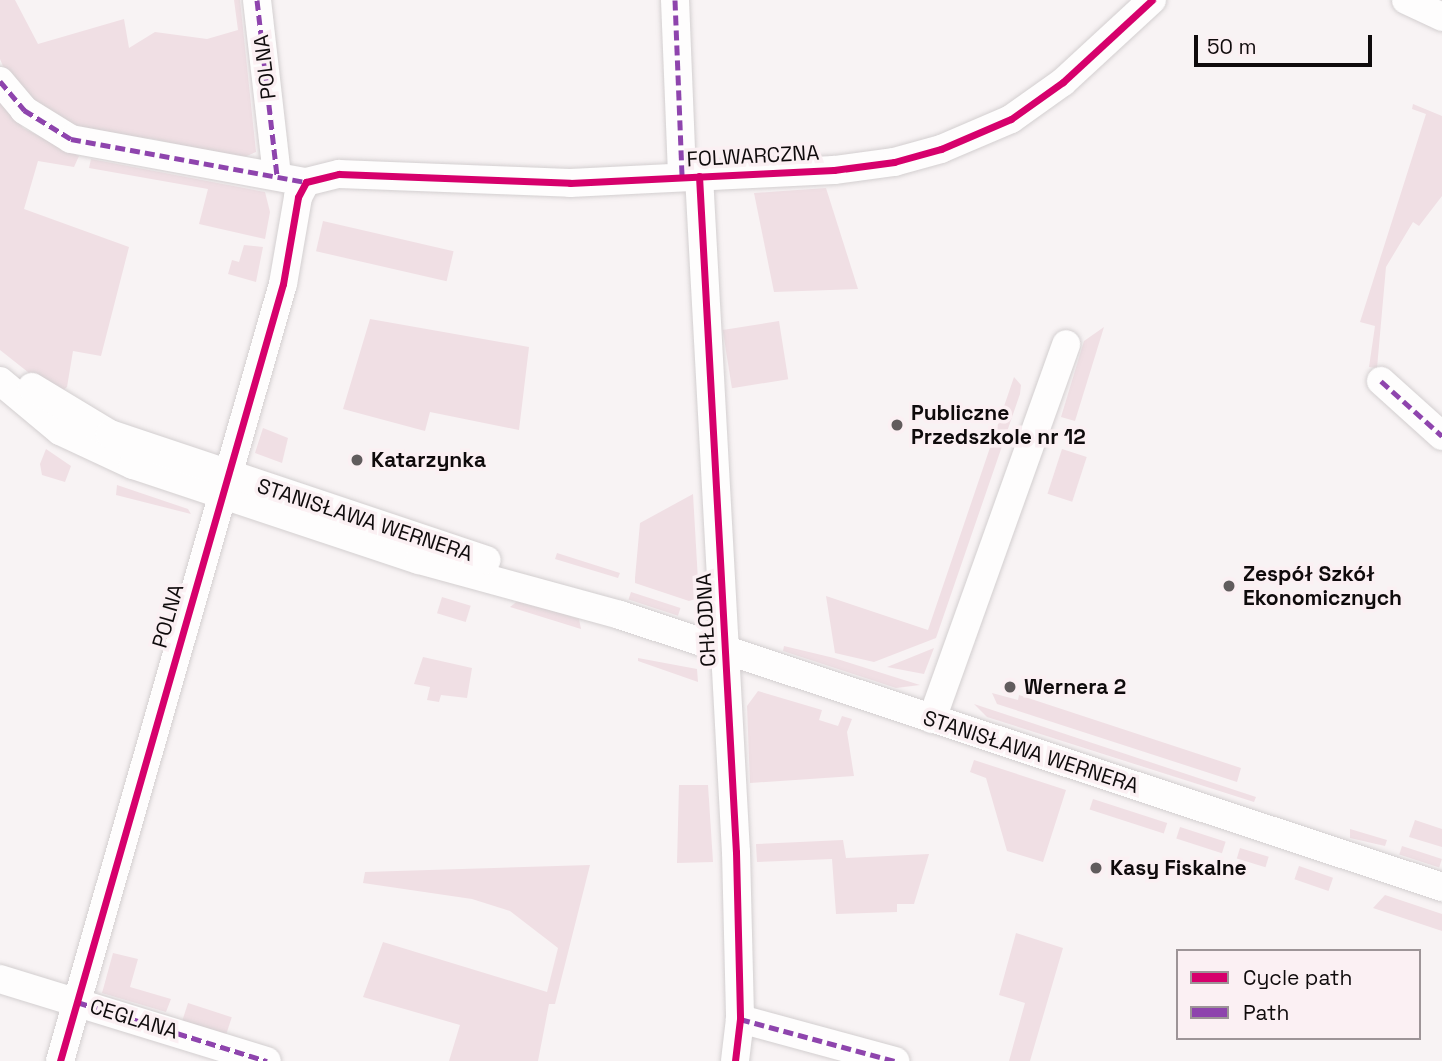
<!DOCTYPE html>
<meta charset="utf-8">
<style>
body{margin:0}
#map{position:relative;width:1442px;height:1061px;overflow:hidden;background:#f8f3f4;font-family:"Space Grotesk",sans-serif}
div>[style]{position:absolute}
.green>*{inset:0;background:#f0dfe4;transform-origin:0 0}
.roads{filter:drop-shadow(0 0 2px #d3cfd0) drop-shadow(0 0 2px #d3cfd0)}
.minor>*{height:28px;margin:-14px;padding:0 14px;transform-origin:14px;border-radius:14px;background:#fefdfd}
.quiet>*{height:5px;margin-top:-2.5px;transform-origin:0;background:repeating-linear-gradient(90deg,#8e44ad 0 10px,transparent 0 15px)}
.cycleway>*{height:7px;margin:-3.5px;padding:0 3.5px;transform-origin:3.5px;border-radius:3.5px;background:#d6006c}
.dots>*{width:19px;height:19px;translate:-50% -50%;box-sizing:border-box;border:4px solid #fbf0f3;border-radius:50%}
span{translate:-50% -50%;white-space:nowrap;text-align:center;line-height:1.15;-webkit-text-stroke:7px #fbf0f3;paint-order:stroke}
.street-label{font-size:21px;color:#0f0b0c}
.poi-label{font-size:21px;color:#0f0b0c;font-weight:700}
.left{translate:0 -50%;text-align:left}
.legend{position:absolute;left:1176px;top:949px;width:245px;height:91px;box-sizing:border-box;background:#fbf0f3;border:2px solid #9d9497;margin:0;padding:9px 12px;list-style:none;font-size:21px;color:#0f0b0c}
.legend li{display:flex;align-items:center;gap:14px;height:35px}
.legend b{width:35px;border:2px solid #9d9497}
.scale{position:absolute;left:1194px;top:35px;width:178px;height:32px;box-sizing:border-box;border:4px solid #0f0b0c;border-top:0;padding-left:9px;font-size:21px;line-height:24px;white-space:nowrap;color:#0f0b0c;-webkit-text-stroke:5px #fbf0f3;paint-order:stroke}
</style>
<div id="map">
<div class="green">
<div style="clip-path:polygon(0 0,15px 0,38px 44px,124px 19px,129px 48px,155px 32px,207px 39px,238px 30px,234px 0,240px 0,256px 152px,242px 158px,148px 138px,141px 151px,56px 125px,5px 71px,0 59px)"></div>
<div style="clip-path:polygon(0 100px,23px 128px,79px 156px,74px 167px,38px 161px,24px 209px,129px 247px,101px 356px,73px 351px,67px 387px,57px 395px,0 350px)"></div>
<div style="clip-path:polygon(1413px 104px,1442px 116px,1442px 196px,1419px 226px,1413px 222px,1386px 267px,1377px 368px,1369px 367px,1375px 326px,1360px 322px,1426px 114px,1412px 109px)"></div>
<div style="clip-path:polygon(91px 159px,265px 192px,270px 212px,265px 239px,199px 224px,208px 189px,89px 168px)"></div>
<div style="clip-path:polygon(826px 188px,858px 289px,774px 292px,754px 193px)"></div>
<div style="left:323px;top:221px;width:134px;height:31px;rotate:13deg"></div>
<div style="clip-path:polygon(244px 245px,263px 247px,256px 282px,228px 274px,232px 260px,239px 262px)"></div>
<div style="clip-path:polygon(370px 319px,529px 347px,519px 430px,430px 412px,425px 431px,343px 409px)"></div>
<div style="left:779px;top:321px;width:59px;height:57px;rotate:81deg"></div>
<div style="clip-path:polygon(1104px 327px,1075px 421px,1061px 417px,1084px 341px)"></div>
<div style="clip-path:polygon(1014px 377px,1021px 385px,1020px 394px,936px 638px,874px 662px,835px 653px,826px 596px,928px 630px)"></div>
<div style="clip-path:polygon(263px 428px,288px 438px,282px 463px,255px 453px)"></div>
<div style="clip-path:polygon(46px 449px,71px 466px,65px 482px,42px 475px,40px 464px)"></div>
<div style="left:1062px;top:449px;width:26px;height:47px;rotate:18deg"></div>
<div style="clip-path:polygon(117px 485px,188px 509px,191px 514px,116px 495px)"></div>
<div style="clip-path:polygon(693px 494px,699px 598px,689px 601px,635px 583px,635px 578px,640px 523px)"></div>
<div style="clip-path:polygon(557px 553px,620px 573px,618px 578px,555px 559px)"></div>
<div style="left:631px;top:592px;width:52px;height:8px;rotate:18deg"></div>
<div style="left:442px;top:597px;width:30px;height:17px;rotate:17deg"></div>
<div style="clip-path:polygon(519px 600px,579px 619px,581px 629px,510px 607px)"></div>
<div style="clip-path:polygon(784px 646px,834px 658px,920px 685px,896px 688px,783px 651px)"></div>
<div style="clip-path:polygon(934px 648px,924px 674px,887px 667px)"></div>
<div style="clip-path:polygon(423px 657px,472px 668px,467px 698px,441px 695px,439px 702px,427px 700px,430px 687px,414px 684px)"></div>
<div style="clip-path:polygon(638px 658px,697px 669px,698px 682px,638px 661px)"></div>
<div style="clip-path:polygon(758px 691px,822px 710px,819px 720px,838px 726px,842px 716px,852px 719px,847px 732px,854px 776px,750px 783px,747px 706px)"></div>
<div style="clip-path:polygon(992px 693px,1018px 700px,1019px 695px,1241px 768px,1237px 782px,997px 704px)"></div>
<div style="clip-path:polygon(974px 704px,1256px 797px,1254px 802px,987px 717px)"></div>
<div style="clip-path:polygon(974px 760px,1066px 790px,1043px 862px,1007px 851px,986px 778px,970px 772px)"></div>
<div style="clip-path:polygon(679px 785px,708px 785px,713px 862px,677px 863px)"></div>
<div style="left:1093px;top:799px;width:78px;height:11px;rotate:18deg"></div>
<div style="clip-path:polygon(1415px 820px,1442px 829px,1442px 847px,1409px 837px)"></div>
<div style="left:1180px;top:827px;width:48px;height:12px;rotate:18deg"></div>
<div style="clip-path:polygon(1350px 829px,1387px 840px,1385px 846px,1350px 838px)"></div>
<div style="clip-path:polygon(843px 840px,846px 858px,929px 854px,914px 904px,897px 904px,897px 912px,836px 914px,832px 859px,757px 862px,756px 844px)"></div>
<div style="left:1402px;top:846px;width:42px;height:9px;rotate:18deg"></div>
<div style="left:1240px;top:848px;width:30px;height:11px;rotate:17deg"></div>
<div style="clip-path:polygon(590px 865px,555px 1004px,549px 1004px,538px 1061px,449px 1061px,460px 1025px,363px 997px,383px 942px,547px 992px,558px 948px,510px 911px,472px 899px,363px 883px,365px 872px)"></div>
<div style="left:1299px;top:866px;width:36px;height:14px;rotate:19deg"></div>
<div style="clip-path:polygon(1385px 895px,1442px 914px,1442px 931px,1373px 908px)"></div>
<div style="clip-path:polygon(1016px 933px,1063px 948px,1030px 1061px,1009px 1061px,1025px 1003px,999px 995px)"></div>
<div style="clip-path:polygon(113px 953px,138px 959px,130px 987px,171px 999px,166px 1012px,102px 993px)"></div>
<div style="left:188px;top:1003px;width:46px;height:21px;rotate:18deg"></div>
</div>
<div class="roads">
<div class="minor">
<div style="left:257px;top:0;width:176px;rotate:83.5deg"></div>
<div style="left:675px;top:0;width:177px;rotate:87.7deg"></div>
<div style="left:1406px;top:0;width:40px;rotate:25deg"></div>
<div style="left:0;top:81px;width:38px;rotate:50deg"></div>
<div style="left:24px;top:110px;width:55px;rotate:31.7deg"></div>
<div style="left:71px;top:139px;width:239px;rotate:10.4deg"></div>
<div style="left:699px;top:176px;width:677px;rotate:86.87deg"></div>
<div style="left:736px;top:852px;width:167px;rotate:88.6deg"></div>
<div style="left:740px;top:1019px;width:42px;rotate:96.8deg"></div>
<div style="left:0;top:381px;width:78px;rotate:39.8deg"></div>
<div style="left:60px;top:431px;width:81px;rotate:25deg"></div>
<div style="left:133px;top:465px;width:301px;rotate:18.4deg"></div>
<div style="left:419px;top:560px;width:208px;rotate:15.3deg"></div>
<div style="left:620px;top:615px;width:866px;rotate:18.31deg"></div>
<div style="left:1381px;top:381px;width:82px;rotate:42deg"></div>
<div style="left:32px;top:387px;width:91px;rotate:31.1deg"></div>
<div style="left:110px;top:434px;width:397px;rotate:18.5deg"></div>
<div style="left:932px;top:719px;width:398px;rotate:-70.3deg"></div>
<div style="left:0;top:979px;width:279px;rotate:17.1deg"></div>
<div style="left:740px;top:1019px;width:161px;rotate:15.2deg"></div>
<div style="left:60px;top:1061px;width:808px;rotate:-73.99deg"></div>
<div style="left:283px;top:284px;width:88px;rotate:-80.2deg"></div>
<div style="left:298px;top:197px;width:17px;rotate:-62deg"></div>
<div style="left:306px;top:182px;width:34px;rotate:-14deg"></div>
<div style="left:339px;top:174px;width:231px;rotate:2.2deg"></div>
<div style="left:570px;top:183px;width:264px;rotate:-2.8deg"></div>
<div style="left:834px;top:170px;width:61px;rotate:-7.6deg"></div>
<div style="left:894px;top:162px;width:49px;rotate:-15.5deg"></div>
<div style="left:941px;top:149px;width:76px;rotate:-23.2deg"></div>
<div style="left:1011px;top:119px;width:64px;rotate:-35.4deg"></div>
<div style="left:1063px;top:82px;width:121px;rotate:-42.7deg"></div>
</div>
</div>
<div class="quiet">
<div style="left:257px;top:0;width:176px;rotate:83.5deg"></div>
<div style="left:675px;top:0;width:177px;rotate:87.7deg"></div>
<div style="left:0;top:81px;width:38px;rotate:50deg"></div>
<div style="left:24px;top:110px;width:55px;rotate:31.7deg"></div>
<div style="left:71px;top:139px;width:239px;rotate:10.4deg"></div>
<div style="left:1381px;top:381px;width:82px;rotate:42deg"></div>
<div style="left:77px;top:1002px;width:199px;rotate:17.3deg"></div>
<div style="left:740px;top:1019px;width:161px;rotate:15.2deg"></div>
</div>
<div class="cycleway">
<div style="left:699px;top:176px;width:677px;rotate:86.87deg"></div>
<div style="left:736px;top:852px;width:167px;rotate:88.6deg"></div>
<div style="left:740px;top:1019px;width:42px;rotate:96.8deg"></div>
<div style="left:60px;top:1061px;width:808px;rotate:-73.99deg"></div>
<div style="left:283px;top:284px;width:88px;rotate:-80.2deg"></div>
<div style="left:298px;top:197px;width:17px;rotate:-62deg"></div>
<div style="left:306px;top:182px;width:34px;rotate:-14deg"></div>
<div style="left:339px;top:174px;width:231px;rotate:2.2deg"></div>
<div style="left:570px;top:183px;width:264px;rotate:-2.8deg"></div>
<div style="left:834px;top:170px;width:61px;rotate:-7.6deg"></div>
<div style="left:894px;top:162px;width:49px;rotate:-15.5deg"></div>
<div style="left:941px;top:149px;width:76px;rotate:-23.2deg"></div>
<div style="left:1011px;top:119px;width:64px;rotate:-35.4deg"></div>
<div style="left:1063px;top:82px;width:121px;rotate:-42.7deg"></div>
</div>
<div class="dots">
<div style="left:897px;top:425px;background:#615c5d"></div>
<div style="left:357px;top:460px;background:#615c5d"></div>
<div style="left:1229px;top:586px;background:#615c5d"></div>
<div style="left:1010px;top:687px;background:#615c5d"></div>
<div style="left:1096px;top:868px;background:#615c5d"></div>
</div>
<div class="street-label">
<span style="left:265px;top:67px;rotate:-97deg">POLNA</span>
<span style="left:753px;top:156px;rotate:-3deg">FOLWARCZNA</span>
<span style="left:365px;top:520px;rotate:18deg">STANISŁAWA WERNERA</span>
<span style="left:168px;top:616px;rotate:-74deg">POLNA</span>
<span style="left:706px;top:620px;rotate:-93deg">CHŁODNA</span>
<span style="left:1031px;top:752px;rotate:18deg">STANISŁAWA WERNERA</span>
<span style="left:134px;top:1019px;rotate:17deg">CEGLANA</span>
</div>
<div class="poi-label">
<span class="left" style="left:911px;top:425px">Publiczne<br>Przedszkole nr 12</span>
<span class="left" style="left:371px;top:460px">Katarzynka</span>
<span class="left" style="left:1243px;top:586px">Zespół Szkół<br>Ekonomicznych</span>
<span class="left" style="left:1024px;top:687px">Wernera 2</span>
<span class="left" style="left:1110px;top:868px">Kasy Fiskalne</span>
</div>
<ul class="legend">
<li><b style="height:9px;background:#d6006c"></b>Cycle path</li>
<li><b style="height:9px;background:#8e44ad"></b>Path</li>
</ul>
<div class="scale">50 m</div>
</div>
